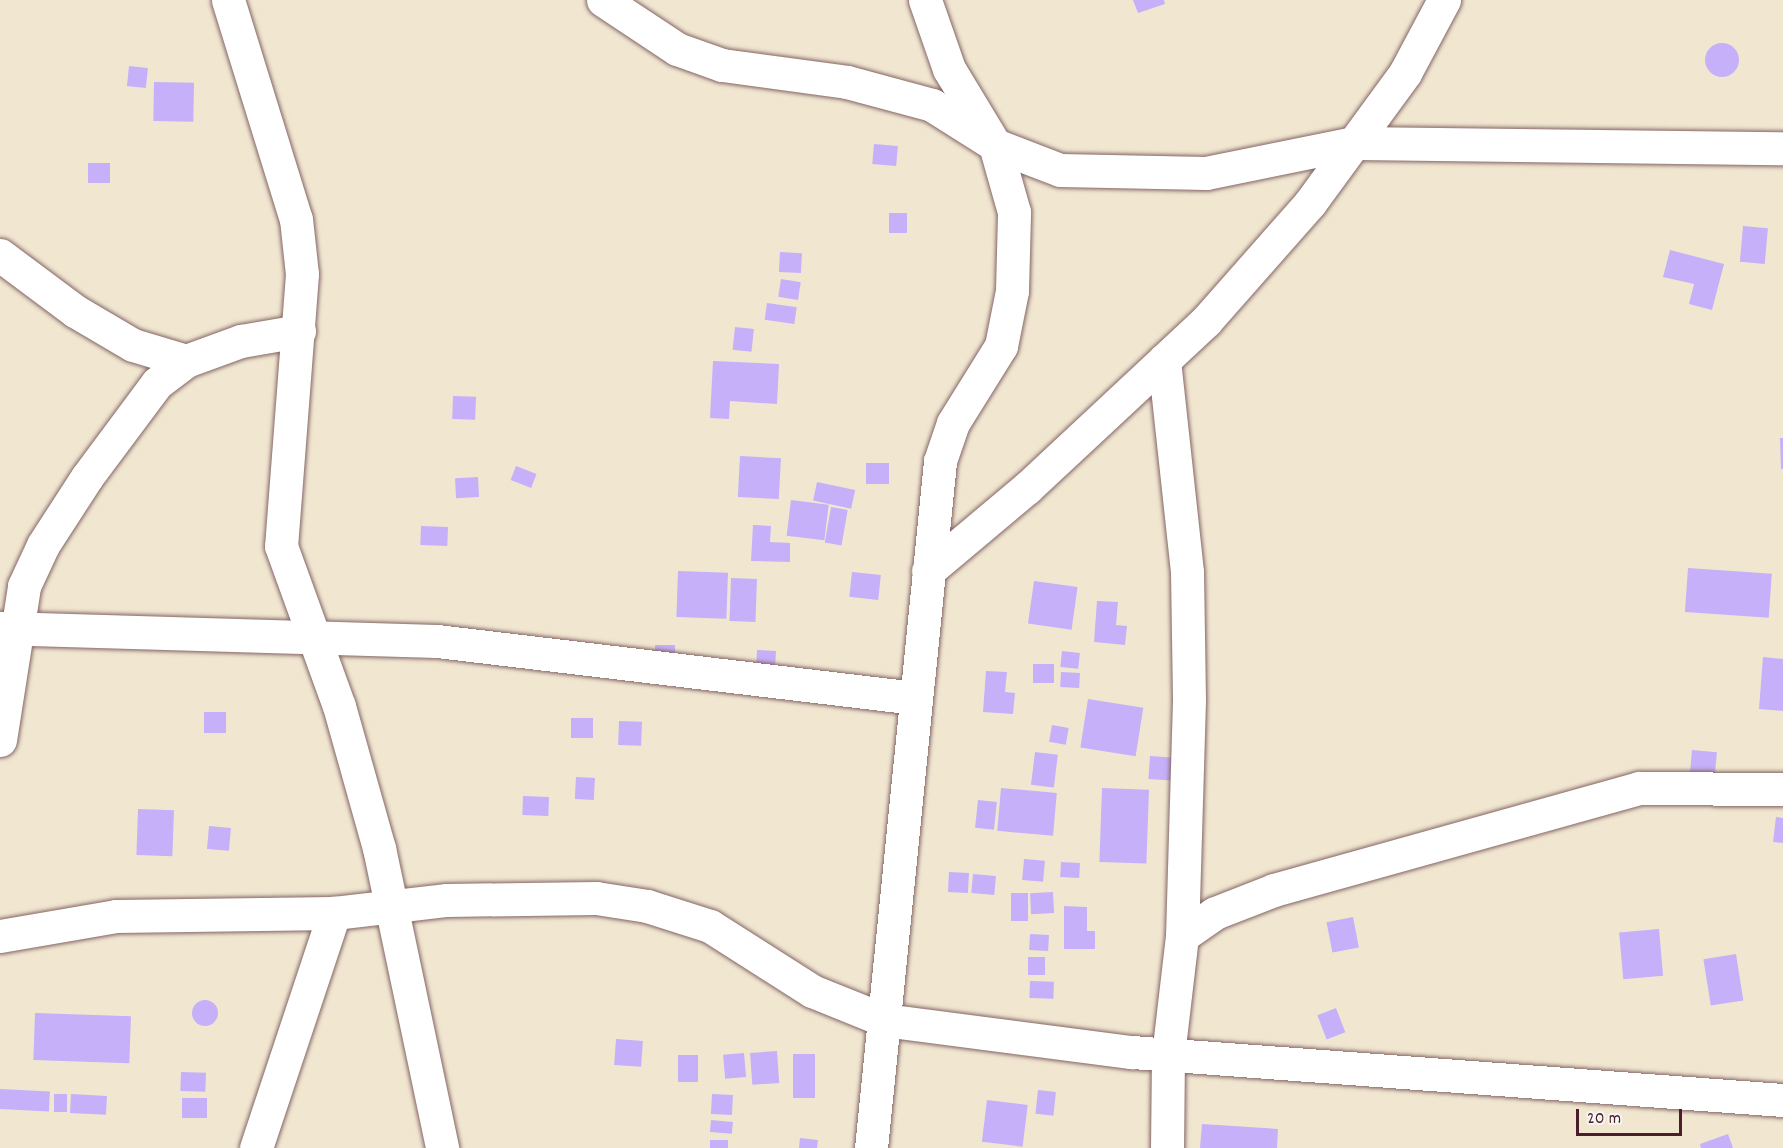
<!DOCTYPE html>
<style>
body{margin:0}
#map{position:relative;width:1783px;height:1148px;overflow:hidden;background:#f1e7d1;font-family:Dekko,sans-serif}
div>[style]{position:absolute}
.building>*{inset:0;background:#c5b0f9;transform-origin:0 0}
.round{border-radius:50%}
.roads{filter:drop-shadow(0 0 2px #846565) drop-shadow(0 0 2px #846565)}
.minor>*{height:33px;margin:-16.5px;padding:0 16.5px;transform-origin:16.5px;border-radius:16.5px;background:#fff}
span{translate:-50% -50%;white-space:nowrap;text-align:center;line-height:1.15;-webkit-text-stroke:6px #f6f6f2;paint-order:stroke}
.scale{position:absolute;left:1576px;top:1109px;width:106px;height:27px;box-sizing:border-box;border:3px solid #4a1f2b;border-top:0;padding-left:8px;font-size:18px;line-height:21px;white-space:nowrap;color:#4a1f2b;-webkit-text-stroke:4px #f6f6f2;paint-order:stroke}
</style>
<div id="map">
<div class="building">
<div style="clip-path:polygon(1133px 0,1164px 0,1165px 4px,1138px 13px)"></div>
<div class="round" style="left:1705px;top:43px;width:34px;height:34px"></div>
<div style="left:129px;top:66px;width:19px;height:20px;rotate:6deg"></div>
<div style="left:154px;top:82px;width:40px;height:39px;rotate:1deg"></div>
<div style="left:874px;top:144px;width:24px;height:20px;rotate:5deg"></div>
<div style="left:88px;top:163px;width:22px;height:20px"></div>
<div style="left:889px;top:213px;width:18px;height:20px"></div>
<div style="left:1743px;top:226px;width:25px;height:36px;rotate:5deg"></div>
<div style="clip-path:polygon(1670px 250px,1724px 264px,1712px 310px,1689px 304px,1694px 284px,1663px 277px)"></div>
<div style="left:780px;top:252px;width:22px;height:20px;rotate:3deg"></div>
<div style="left:781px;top:279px;width:20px;height:18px;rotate:9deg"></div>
<div style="left:767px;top:303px;width:30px;height:17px;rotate:8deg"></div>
<div style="left:735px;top:327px;width:19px;height:23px;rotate:6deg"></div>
<div style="clip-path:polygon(713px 361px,779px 364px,777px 404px,730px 401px,729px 419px,710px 418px)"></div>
<div style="left:453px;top:396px;width:23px;height:23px;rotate:2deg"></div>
<div style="clip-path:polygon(1780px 438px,1783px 438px,1783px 469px,1781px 469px)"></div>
<div style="left:740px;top:456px;width:41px;height:41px;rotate:3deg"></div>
<div style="left:866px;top:463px;width:23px;height:21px"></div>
<div style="left:516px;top:466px;width:22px;height:15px;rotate:21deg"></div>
<div style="left:478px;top:477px;width:20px;height:23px;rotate:87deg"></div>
<div style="left:817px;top:482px;width:39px;height:19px;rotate:12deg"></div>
<div style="left:791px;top:500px;width:38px;height:36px;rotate:7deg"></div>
<div style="left:831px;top:507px;width:17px;height:36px;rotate:10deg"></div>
<div style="clip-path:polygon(753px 525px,771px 526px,770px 542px,790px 543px,790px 562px,751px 561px)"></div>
<div style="left:421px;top:526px;width:27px;height:19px;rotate:2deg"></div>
<div style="left:1688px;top:568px;width:84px;height:44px;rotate:4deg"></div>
<div style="left:678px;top:571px;width:50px;height:46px;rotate:2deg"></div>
<div style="left:852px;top:572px;width:29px;height:25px;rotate:6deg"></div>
<div style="left:731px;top:578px;width:26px;height:43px;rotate:2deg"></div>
<div style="left:1034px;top:581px;width:44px;height:43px;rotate:8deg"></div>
<div style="clip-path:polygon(1097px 601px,1118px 602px,1116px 625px,1127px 626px,1125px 645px,1094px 642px)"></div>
<div style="left:655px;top:645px;width:20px;height:16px"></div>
<div style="left:757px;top:650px;width:19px;height:19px;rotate:3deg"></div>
<div style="left:1062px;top:651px;width:18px;height:16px;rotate:6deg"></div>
<div style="clip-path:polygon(1763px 657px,1783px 659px,1783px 711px,1759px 709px)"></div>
<div style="left:1033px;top:664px;width:21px;height:19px"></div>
<div style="clip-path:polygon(986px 671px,1007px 672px,1005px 692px,1015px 693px,1013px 714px,983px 712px)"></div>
<div style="left:1061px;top:672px;width:19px;height:15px;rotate:3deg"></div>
<div style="left:1088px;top:699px;width:56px;height:49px;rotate:9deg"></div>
<div style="left:204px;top:712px;width:22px;height:21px"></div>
<div style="left:571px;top:718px;width:22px;height:20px"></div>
<div style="left:619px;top:721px;width:23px;height:24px;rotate:2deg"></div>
<div style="left:1052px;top:725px;width:17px;height:17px;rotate:10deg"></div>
<div style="left:1692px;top:750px;width:25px;height:23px;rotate:5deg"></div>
<div style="left:1035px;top:752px;width:23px;height:33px;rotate:7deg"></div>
<div style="left:1150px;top:756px;width:26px;height:23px;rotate:4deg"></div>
<div style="left:576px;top:777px;width:19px;height:22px;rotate:3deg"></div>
<div style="left:1001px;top:788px;width:56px;height:43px;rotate:5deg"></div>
<div style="left:1102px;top:788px;width:47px;height:74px;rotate:2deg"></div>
<div style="left:523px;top:796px;width:26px;height:19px;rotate:2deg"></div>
<div style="left:978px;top:800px;width:19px;height:28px;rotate:6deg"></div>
<div style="left:138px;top:809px;width:36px;height:46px;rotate:2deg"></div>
<div style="clip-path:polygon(1776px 817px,1783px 818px,1783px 843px,1773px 842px)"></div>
<div style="left:209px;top:826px;width:22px;height:23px;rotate:5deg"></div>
<div style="left:1024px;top:859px;width:21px;height:21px;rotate:5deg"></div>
<div style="left:1061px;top:862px;width:19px;height:15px;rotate:3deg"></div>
<div style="left:949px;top:872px;width:20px;height:20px;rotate:3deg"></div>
<div style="left:973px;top:874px;width:23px;height:19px;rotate:5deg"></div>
<div style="left:1053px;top:892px;width:21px;height:23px;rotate:87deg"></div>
<div style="left:1011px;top:893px;width:17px;height:28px"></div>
<div style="clip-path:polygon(1064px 906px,1087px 907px,1087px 931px,1095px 931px,1095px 949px,1064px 949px)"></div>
<div style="left:1353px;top:917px;width:31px;height:27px;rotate:79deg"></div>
<div style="left:1659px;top:929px;width:47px;height:40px;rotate:85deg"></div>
<div style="left:1030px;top:934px;width:19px;height:16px;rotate:3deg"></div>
<div style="left:1736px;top:954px;width:47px;height:33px;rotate:81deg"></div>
<div style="left:1028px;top:957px;width:17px;height:18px"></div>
<div style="left:1030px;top:981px;width:24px;height:17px;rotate:2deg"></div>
<div class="round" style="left:192px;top:1000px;width:26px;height:26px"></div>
<div style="left:1336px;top:1008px;width:26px;height:20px;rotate:69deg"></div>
<div style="left:35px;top:1013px;width:96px;height:47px;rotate:2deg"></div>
<div style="left:616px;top:1039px;width:27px;height:26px;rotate:4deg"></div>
<div style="left:777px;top:1051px;width:32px;height:27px;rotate:86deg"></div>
<div style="left:744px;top:1053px;width:24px;height:21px;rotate:85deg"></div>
<div style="left:793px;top:1054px;width:22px;height:44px"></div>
<div style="left:678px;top:1055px;width:20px;height:27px"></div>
<div style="left:181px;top:1072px;width:25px;height:19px;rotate:2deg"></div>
<div style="left:0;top:1089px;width:50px;height:20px;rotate:3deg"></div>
<div style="left:1038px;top:1090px;width:18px;height:24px;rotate:6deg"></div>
<div style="left:54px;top:1094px;width:13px;height:18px"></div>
<div style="left:71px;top:1094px;width:36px;height:19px;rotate:3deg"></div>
<div style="left:712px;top:1094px;width:21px;height:20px;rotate:3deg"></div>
<div style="left:182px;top:1098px;width:25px;height:20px"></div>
<div style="left:987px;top:1100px;width:41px;height:42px;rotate:7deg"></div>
<div style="left:711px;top:1120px;width:22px;height:12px;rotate:5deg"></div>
<div style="clip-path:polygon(1202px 1124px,1278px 1129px,1277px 1148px,1200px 1148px)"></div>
<div style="clip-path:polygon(1728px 1134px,1733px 1148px,1701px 1148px,1700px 1144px)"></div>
<div style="clip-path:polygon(800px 1138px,818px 1140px,817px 1148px,799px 1148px)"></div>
<div style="left:710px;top:1140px;width:18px;height:8px"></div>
</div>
<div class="roads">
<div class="minor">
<div style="left:228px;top:0;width:229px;rotate:72.8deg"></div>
<div style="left:296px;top:219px;width:55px;rotate:83.8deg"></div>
<div style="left:302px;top:274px;width:273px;rotate:94.4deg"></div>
<div style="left:281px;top:546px;width:170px;rotate:70.1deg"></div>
<div style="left:339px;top:706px;width:148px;rotate:74.3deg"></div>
<div style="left:379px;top:848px;width:307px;rotate:78.1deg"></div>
<div style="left:603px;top:0;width:89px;rotate:33.5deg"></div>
<div style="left:677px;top:49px;width:48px;rotate:19.6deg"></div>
<div style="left:722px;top:65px;width:126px;rotate:7.7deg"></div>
<div style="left:847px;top:82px;width:88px;rotate:15.1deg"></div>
<div style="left:932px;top:105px;width:75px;rotate:32.4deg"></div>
<div style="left:995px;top:145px;width:70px;rotate:21deg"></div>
<div style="left:1060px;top:170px;width:146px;rotate:1.2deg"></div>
<div style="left:1206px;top:173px;width:150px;rotate:-11.5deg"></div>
<div style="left:1353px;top:143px;width:430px;rotate:0.7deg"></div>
<div style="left:0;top:255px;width:94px;rotate:36.7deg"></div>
<div style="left:75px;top:311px;width:67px;rotate:30.4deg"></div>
<div style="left:133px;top:345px;width:55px;rotate:16.8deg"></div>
<div style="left:1164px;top:360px;width:213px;rotate:83.8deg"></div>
<div style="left:1187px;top:572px;width:128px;rotate:89.1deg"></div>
<div style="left:1189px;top:700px;width:236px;rotate:91.7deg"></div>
<div style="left:1182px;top:936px;width:120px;rotate:96.7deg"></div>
<div style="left:1168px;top:1055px;width:93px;rotate:90.6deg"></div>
<div style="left:928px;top:571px;width:129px;rotate:-40deg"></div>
<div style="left:1027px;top:488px;width:245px;rotate:-43deg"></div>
<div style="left:1206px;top:321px;width:157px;rotate:-48.6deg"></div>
<div style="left:1310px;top:203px;width:161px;rotate:-53.8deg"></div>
<div style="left:1405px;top:73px;width:83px;rotate:-61.9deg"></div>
<div style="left:0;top:628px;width:437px;rotate:1.7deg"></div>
<div style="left:437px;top:641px;width:480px;rotate:6.8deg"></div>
<div style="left:0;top:740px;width:156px;rotate:-81.1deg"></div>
<div style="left:24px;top:586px;width:45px;rotate:-65.1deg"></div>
<div style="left:43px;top:545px;width:81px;rotate:-57.1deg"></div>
<div style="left:87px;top:477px;width:117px;rotate:-53.3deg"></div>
<div style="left:157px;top:383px;width:36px;rotate:-37deg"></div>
<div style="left:186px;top:361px;width:59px;rotate:-20deg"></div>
<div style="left:241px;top:341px;width:59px;rotate:-9.8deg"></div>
<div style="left:0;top:936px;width:118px;rotate:-9.8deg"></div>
<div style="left:116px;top:916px;width:218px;rotate:-0.8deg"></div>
<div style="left:334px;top:913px;width:114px;rotate:-6.6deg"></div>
<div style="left:447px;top:900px;width:149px;rotate:-0.8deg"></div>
<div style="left:596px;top:898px;width:52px;rotate:8.9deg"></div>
<div style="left:647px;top:906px;width:66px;rotate:17.6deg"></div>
<div style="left:710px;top:926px;width:121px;rotate:32.5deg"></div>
<div style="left:812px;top:991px;width:78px;rotate:21.9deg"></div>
<div style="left:884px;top:1020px;width:250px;rotate:7.4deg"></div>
<div style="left:1132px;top:1052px;width:653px;rotate:4.22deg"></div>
<div style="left:1182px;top:936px;width:40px;rotate:-34.9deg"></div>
<div style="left:1215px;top:913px;width:63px;rotate:-21.3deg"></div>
<div style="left:1274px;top:890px;width:379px;rotate:-15.6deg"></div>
<div style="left:1639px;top:788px;width:144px;rotate:0.4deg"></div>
<div style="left:256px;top:1148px;width:248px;rotate:-71.6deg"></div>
<div style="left:871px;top:1148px;width:690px;rotate:-84.26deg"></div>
<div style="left:940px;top:461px;width:40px;rotate:-71.1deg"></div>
<div style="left:953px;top:423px;width:91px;rotate:-58.1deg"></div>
<div style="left:1001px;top:346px;width:56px;rotate:-78.7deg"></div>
<div style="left:1012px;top:291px;width:79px;rotate:-88.5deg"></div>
<div style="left:1014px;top:212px;width:70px;rotate:-105.8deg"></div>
<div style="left:995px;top:145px;width:89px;rotate:-121.2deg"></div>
<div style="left:949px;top:69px;width:73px;rotate:-109.2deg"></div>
</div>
</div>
<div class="scale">20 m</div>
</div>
